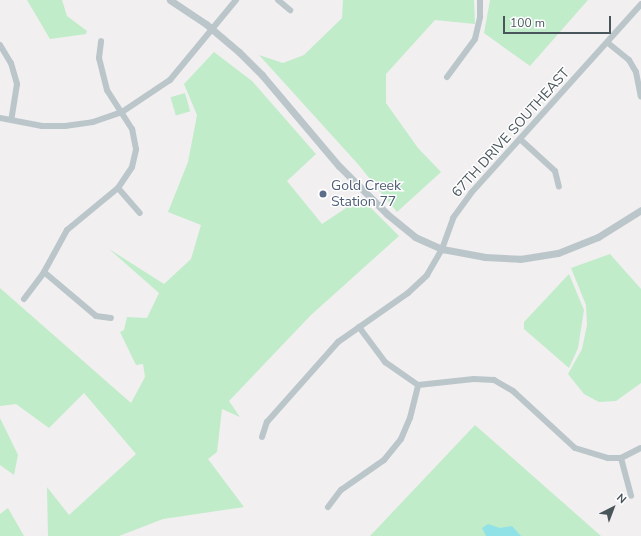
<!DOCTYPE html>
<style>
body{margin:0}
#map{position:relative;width:641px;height:536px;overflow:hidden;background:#f1efef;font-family:"Nunito Sans",sans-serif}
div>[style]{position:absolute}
.green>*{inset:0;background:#c0ecca;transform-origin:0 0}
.water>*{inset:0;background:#91e2e6}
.minor>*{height:6px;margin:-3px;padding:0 3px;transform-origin:3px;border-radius:3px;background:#bbc6cb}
.tertiary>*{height:7px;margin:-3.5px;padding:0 3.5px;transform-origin:3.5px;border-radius:3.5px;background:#bbc6cb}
.dots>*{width:11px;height:11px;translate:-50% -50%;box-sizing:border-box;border:2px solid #fff;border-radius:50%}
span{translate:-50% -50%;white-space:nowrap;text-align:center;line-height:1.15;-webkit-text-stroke:3px #fff;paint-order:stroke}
.street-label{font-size:14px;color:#48555b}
.service-label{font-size:14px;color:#4e5e75}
.left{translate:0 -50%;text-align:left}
.north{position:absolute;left:593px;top:488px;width:40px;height:40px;-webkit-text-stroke:3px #fff;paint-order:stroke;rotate:42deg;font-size:11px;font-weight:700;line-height:16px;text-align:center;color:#48555b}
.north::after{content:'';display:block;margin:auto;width:14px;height:18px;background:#48555b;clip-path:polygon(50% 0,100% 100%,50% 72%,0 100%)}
.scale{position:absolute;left:503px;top:16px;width:108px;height:18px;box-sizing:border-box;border:2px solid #48555b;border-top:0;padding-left:5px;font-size:12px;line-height:14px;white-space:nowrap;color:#48555b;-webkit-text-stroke:3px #fff;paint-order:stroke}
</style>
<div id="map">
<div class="green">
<div style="clip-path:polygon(27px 0,62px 0,67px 16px,87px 31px,86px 34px,50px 39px)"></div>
<div style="clip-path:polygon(343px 0,474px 0,475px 24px,435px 20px,386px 74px,386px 103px,418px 148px,441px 172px,397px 212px,357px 163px,259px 55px,283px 63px,304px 55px,342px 18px)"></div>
<div style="clip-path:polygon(490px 0,588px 0,530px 66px,484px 33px)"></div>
<div style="clip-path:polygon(214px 52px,252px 81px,316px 154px,287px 181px,322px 224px,361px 198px,399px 236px,311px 315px,229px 401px,240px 417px,222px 409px,217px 452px,208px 459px,244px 507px,163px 519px,119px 536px,48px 536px,47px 487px,69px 515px,136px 454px,84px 393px,49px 428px,16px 404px,0 406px,0 288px,131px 403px,145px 377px,143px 364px,136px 365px,120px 332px,124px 330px,127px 317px,147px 318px,159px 293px,109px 249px,164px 284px,191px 259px,201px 225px,168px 212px,188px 162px,197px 115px,184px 84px)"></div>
<div style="left:185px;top:93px;width:19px;height:15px;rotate:74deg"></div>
<div style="clip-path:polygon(610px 254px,641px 289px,641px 383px,616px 401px,599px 402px,584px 394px,568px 374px,582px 349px,587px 325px,586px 305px,571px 268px)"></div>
<div style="clip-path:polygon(569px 274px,584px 310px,578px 348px,569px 368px,524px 329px,524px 322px)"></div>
<div style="clip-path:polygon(0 418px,18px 455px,14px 475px,0 465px)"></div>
<div style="clip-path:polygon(475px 425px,601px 536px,370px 536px)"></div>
<div style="clip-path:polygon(8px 508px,24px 536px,0 536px,0 514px)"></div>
</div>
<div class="water">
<div style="clip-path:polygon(488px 524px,500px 528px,512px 526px,521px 536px,486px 536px,482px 528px)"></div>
</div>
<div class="minor">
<div style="left:278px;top:0;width:16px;rotate:40deg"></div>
<div style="left:608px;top:43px;width:27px;rotate:39deg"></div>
<div style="left:629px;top:60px;width:14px;rotate:60deg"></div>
<div style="left:636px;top:72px;width:25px;rotate:79deg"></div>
<div style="left:0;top:45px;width:21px;rotate:59deg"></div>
<div style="left:11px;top:63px;width:22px;rotate:74deg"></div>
<div style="left:17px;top:84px;width:36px;rotate:99deg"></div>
<div style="left:447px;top:77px;width:47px;rotate:-53.6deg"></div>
<div style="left:475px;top:39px;width:23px;rotate:-77deg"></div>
<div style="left:480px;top:17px;width:17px;rotate:-90deg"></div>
<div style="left:0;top:118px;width:43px;rotate:10.8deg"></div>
<div style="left:42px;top:126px;width:23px"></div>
<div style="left:65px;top:126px;width:28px;rotate:-8deg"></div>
<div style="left:93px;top:122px;width:31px;rotate:-19deg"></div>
<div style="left:122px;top:112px;width:58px;rotate:-33.7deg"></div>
<div style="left:170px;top:80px;width:104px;rotate:-50.5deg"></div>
<div style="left:520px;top:139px;width:47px;rotate:42.4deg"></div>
<div style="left:555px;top:171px;width:16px;rotate:76deg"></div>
<div style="left:118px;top:188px;width:33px;rotate:49deg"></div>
<div style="left:44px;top:272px;width:68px;rotate:40.2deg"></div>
<div style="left:96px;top:316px;width:15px;rotate:8deg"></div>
<div style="left:24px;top:299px;width:34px;rotate:-53deg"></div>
<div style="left:44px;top:272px;width:48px;rotate:-61.3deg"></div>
<div style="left:67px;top:230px;width:66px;rotate:-39.5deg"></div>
<div style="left:118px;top:188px;width:25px;rotate:-56deg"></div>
<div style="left:132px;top:167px;width:18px;rotate:-77deg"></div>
<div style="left:136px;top:149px;width:20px;rotate:-101deg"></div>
<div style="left:132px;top:129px;width:46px;rotate:-122.7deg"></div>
<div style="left:107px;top:90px;width:33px;rotate:-104deg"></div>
<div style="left:99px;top:58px;width:17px;rotate:-83deg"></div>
<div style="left:359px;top:327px;width:44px;rotate:53.4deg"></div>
<div style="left:385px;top:362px;width:40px;rotate:34.9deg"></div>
<div style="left:418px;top:385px;width:56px;rotate:-6.1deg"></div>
<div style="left:474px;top:379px;width:20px;rotate:3deg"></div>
<div style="left:494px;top:380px;width:22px;rotate:30deg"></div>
<div style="left:513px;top:391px;width:84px;rotate:42.6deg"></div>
<div style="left:575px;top:448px;width:34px;rotate:17deg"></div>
<div style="left:608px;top:458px;width:13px"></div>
<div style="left:621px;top:458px;width:22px;rotate:-27deg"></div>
<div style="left:262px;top:437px;width:16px;rotate:-72deg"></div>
<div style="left:267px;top:422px;width:107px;rotate:-48.4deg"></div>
<div style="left:338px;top:342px;width:85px;rotate:-35deg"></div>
<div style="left:408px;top:293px;width:26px;rotate:-43deg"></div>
<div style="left:427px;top:275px;width:30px;rotate:-60deg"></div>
<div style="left:442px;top:249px;width:33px;rotate:-70deg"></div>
<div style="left:453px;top:218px;width:31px;rotate:-54deg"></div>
<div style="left:471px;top:193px;width:254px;rotate:-48deg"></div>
<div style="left:621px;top:458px;width:39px;rotate:75deg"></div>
<div style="left:328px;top:507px;width:21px;rotate:-53deg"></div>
<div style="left:341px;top:490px;width:52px;rotate:-34.9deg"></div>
<div style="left:384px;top:460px;width:27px;rotate:-51deg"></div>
<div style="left:401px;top:439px;width:23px;rotate:-67deg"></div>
<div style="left:410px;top:418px;width:34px;rotate:-76deg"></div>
</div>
<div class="tertiary">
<div style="left:170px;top:0;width:43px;rotate:33.7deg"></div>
<div style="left:206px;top:24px;width:43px;rotate:40.3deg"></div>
<div style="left:239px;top:52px;width:33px;rotate:45deg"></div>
<div style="left:262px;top:75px;width:119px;rotate:49.8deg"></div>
<div style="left:339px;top:166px;width:68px;rotate:45deg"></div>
<div style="left:387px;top:214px;width:36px;rotate:39deg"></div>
<div style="left:415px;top:237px;width:30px;rotate:24deg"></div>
<div style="left:442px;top:249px;width:44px;rotate:10.5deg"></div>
<div style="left:485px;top:257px;width:35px;rotate:3deg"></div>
<div style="left:520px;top:259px;width:38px;rotate:-9deg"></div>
<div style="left:558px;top:253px;width:43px;rotate:-21.8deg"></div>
<div style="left:598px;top:237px;width:51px;rotate:-32.1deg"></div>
</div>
<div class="dots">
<div style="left:323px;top:194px;background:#5c6f8a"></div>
</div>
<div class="street-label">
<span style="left:511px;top:133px;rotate:-48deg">67TH DRIVE SOUTHEAST</span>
</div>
<div class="service-label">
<span class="left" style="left:331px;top:194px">Gold Creek<br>Station 77</span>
</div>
<div class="north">N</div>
<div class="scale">100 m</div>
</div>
